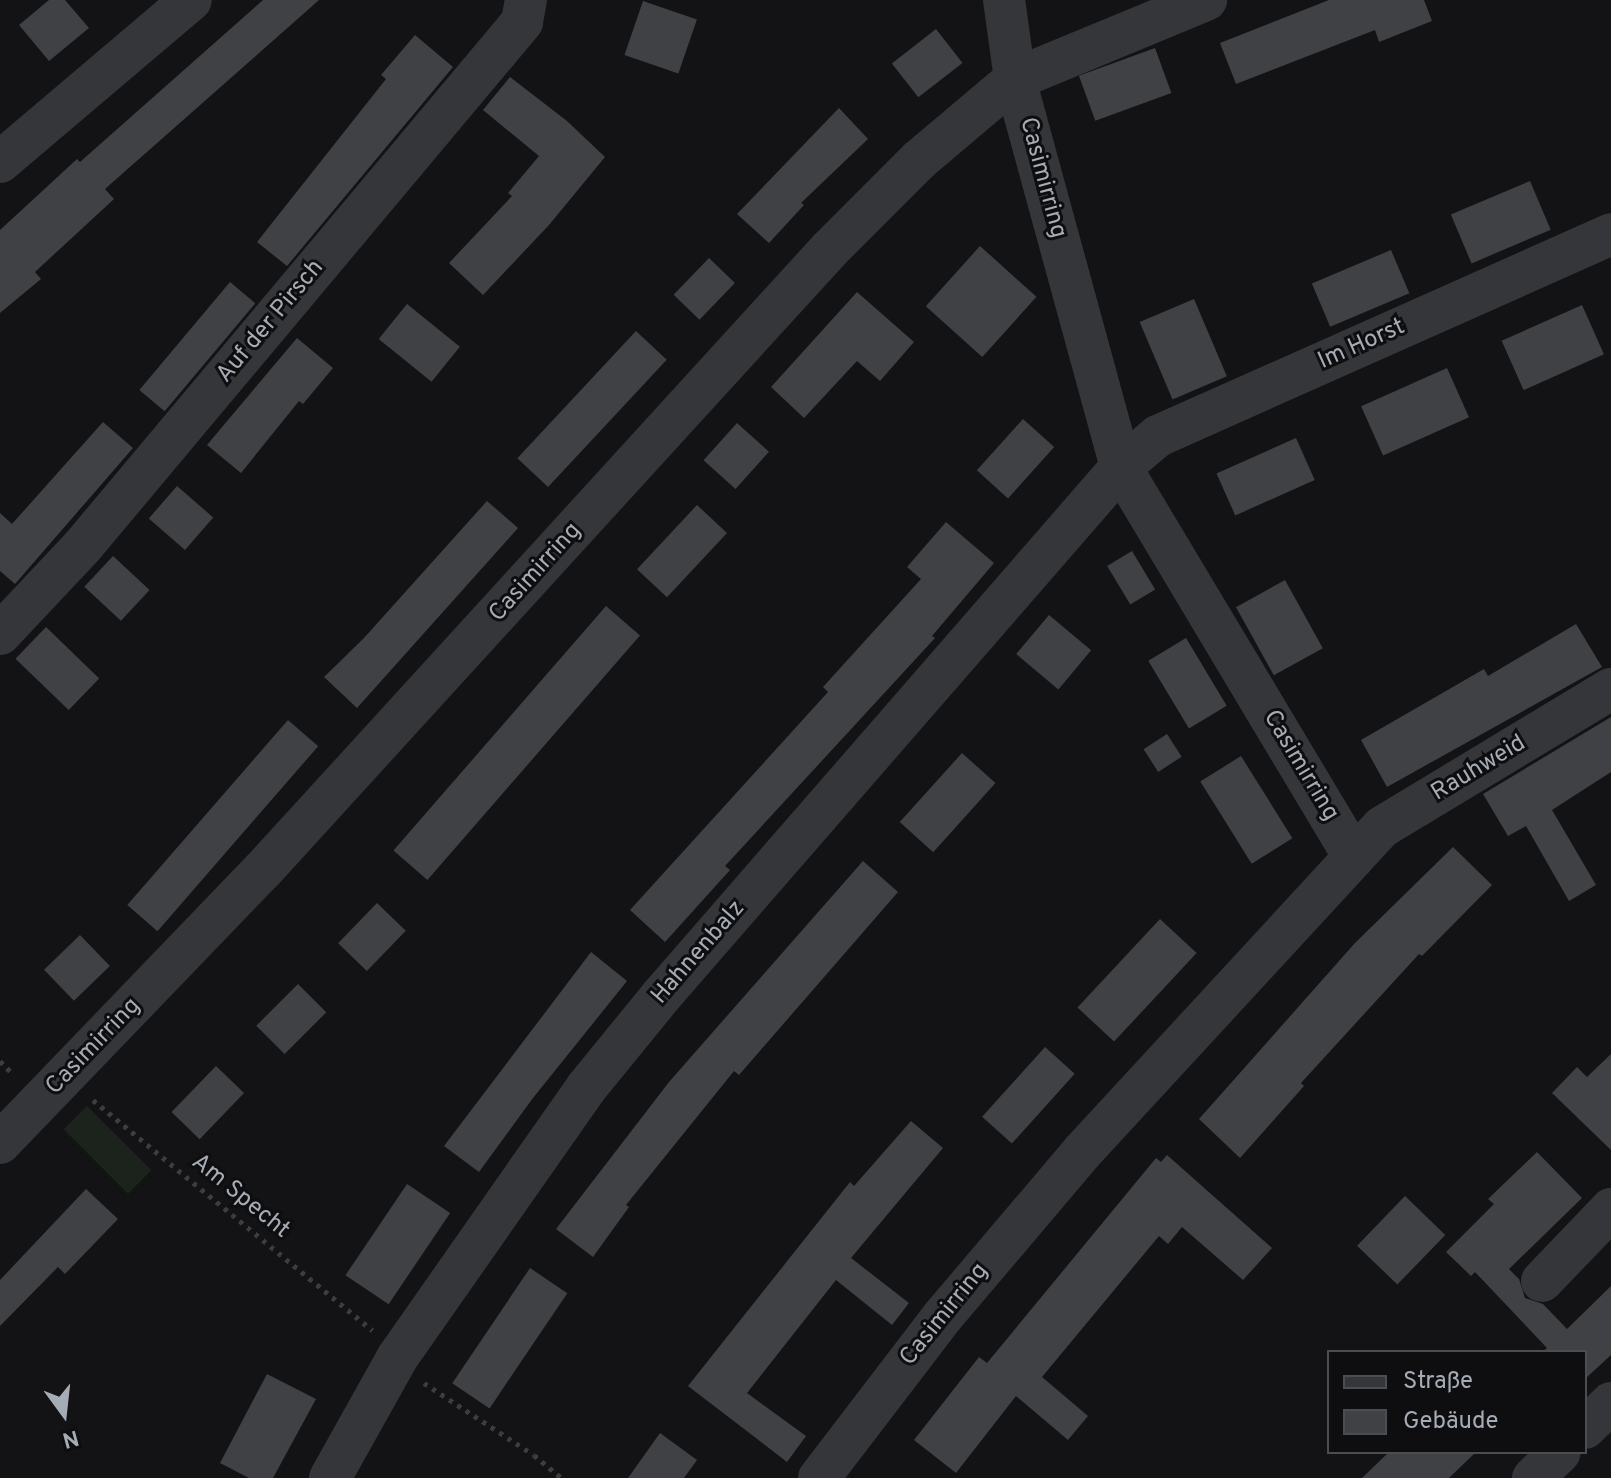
<!DOCTYPE html>
<meta charset="utf-8">
<style>
body{margin:0}
#map{position:relative;width:1611px;height:1478px;overflow:hidden;background:#131315;font-family:Overpass,sans-serif}
div>[style]{position:absolute}
.green>*{inset:0;background:#1b231c;transform-origin:0 0}
.building>*{inset:0;background:#3f4145;transform-origin:0 0}
.path>*{height:5px;margin-top:-2.5px;transform-origin:0;background:repeating-linear-gradient(90deg,#3a3d41 0 4px,transparent 0 10px)}
.street>*{height:42px;margin:-21px;padding:0 21px;transform-origin:21px;border-radius:21px;background:#34363a}
span{translate:-50% -50%;white-space:nowrap;text-align:center;line-height:1.15;-webkit-text-stroke:6px #0e0e10;paint-order:stroke}
.street-label{font-size:24px;color:#a5acb5}
.legend{position:absolute;left:1327px;top:1350px;width:260px;height:104px;box-sizing:border-box;background:#0e0e10;border:2px solid #4a4d52;margin:0;padding:10px 14px;list-style:none;font-size:24px;color:#a5acb5}
.legend li{display:flex;align-items:center;gap:16px;height:40px}
.legend b{width:40px;border:2px solid #4a4d52}
.north{position:absolute;left:24px;top:1374px;width:80px;height:80px;-webkit-text-stroke:6px #0e0e10;paint-order:stroke;rotate:165deg;font-size:22px;font-weight:700;line-height:32px;text-align:center;color:#a5acb5}
.north::after{content:'';display:block;margin:auto;width:28px;height:36px;background:#a5acb5;clip-path:polygon(50% 0,100% 100%,50% 72%,0 100%)}
</style>
<div id="map">
<div class="green">
<div style="left:87px;top:1106px;width:91px;height:33px;rotate:45deg"></div>
</div>
<div class="building">
<div style="clip-path:polygon(49px 0,65px 0,89px 28px,49px 61px,19px 25px)"></div>
<div style="clip-path:polygon(263px 0,319px 0,105px 189px,114px 199px,35px 272px,41px 279px,0 313px,0 230px,77px 159px,80px 162px)"></div>
<div style="clip-path:polygon(1329px 0,1424px 0,1432px 21px,1379px 42px,1375px 30px,1236px 84px,1220px 43px)"></div>
<div style="left:643px;top:1px;width:57px;height:57px;rotate:19deg"></div>
<div style="left:936px;top:29px;width:43px;height:56px;rotate:52deg"></div>
<div style="clip-path:polygon(415px 35px,453px 67px,287px 266px,257px 242px,386px 79px,381px 75px)"></div>
<div style="left:1155px;top:48px;width:48px;height:81px;rotate:70deg"></div>
<div style="clip-path:polygon(510px 77px,567px 121px,605px 157px,549px 225px,483px 295px,449px 263px,512px 196px,508px 193px,539px 156px,483px 110px)"></div>
<div style="clip-path:polygon(839px 108px,868px 139px,801px 203px,804px 205px,769px 243px,737px 214px)"></div>
<div style="left:1530px;top:181px;width:53px;height:86px;rotate:67deg"></div>
<div style="left:980px;top:246px;width:76px;height:81px;rotate:42deg"></div>
<div style="left:1391px;top:250px;width:47px;height:86px;rotate:67deg"></div>
<div style="left:709px;top:258px;width:36px;height:51px;rotate:44deg"></div>
<div style="left:230px;top:282px;width:33px;height:141px;rotate:40deg"></div>
<div style="clip-path:polygon(857px 292px,914px 342px,880px 381px,857px 361px,804px 418px,771px 387px)"></div>
<div style="left:1194px;top:299px;width:84px;height:59px;rotate:67deg"></div>
<div style="left:407px;top:304px;width:68px;height:45px;rotate:39deg"></div>
<div style="left:1582px;top:305px;width:54px;height:88px;rotate:66deg"></div>
<div style="left:636px;top:331px;width:42px;height:174px;rotate:43deg"></div>
<div style="clip-path:polygon(297px 338px,333px 368px,303px 404px,299px 401px,241px 473px,207px 445px)"></div>
<div style="left:1447px;top:368px;width:54px;height:94px;rotate:66deg"></div>
<div style="left:1023px;top:419px;width:42px;height:69px;rotate:42deg"></div>
<div style="clip-path:polygon(103px 422px,133px 448px,15px 584px,0 571px,0 513px,12px 524px)"></div>
<div style="left:737px;top:423px;width:43px;height:50px;rotate:42deg"></div>
<div style="left:1296px;top:438px;width:46px;height:87px;rotate:66deg"></div>
<div style="left:177px;top:486px;width:48px;height:43px;rotate:41deg"></div>
<div style="clip-path:polygon(487px 501px,518px 528px,357px 708px,324px 677px,364px 638px)"></div>
<div style="left:697px;top:505px;width:41px;height:88px;rotate:43deg"></div>
<div style="clip-path:polygon(946px 522px,994px 563px,932px 636px,935px 638px,725px 866px,730px 870px,665px 942px,630px 910px,828px 692px,823px 687px,921px 579px,907px 567px)"></div>
<div style="left:1132px;top:551px;width:45px;height:29px;rotate:59deg"></div>
<div style="left:113px;top:556px;width:50px;height:42px;rotate:43deg"></div>
<div style="left:1285px;top:580px;width:78px;height:56px;rotate:61deg"></div>
<div style="left:606px;top:606px;width:45px;height:324px;rotate:41deg"></div>
<div style="left:1049px;top:615px;width:55px;height:51px;rotate:40deg"></div>
<div style="clip-path:polygon(1576px 624px,1602px 667px,1387px 787px,1361px 740px,1484px 669px,1488px 676px)"></div>
<div style="left:46px;top:627px;width:74px;height:44px;rotate:44deg"></div>
<div style="left:1186px;top:638px;width:79px;height:44px;rotate:59deg"></div>
<div style="clip-path:polygon(1611px 717px,1611px 772px,1552px 810px,1596px 885px,1569px 901px,1526px 826px,1508px 836px,1483px 794px)"></div>
<div style="left:288px;top:720px;width:40px;height:245px;rotate:41deg"></div>
<div style="left:1167px;top:734px;width:27px;height:28px;rotate:57deg"></div>
<div style="left:962px;top:753px;width:45px;height:93px;rotate:42deg"></div>
<div style="left:1241px;top:756px;width:97px;height:48px;rotate:58deg"></div>
<div style="clip-path:polygon(1453px 847px,1492px 885px,1422px 956px,1419px 954px,1301px 1083px,1304px 1086px,1240px 1158px,1199px 1119px,1355px 943px)"></div>
<div style="clip-path:polygon(863px 861px,898px 892px,739px 1075px,734px 1071px,626px 1205px,629px 1207px,593px 1257px,556px 1229px,669px 1082px)"></div>
<div style="left:377px;top:903px;width:40px;height:56px;rotate:44deg"></div>
<div style="left:1160px;top:919px;width:50px;height:121px;rotate:43deg"></div>
<div style="left:80px;top:935px;width:43px;height:50px;rotate:46deg"></div>
<div style="clip-path:polygon(591px 952px,627px 981px,533px 1098px,479px 1172px,444px 1146px)"></div>
<div style="left:298px;top:984px;width:40px;height:59px;rotate:45deg"></div>
<div style="left:1045px;top:1047px;width:40px;height:94px;rotate:42deg"></div>
<div style="clip-path:polygon(1611px 1054px,1611px 1150px,1552px 1093px,1577px 1067px,1587px 1077px)"></div>
<div style="left:216px;top:1066px;width:39px;height:64px;rotate:44deg"></div>
<div style="clip-path:polygon(911px 1121px,943px 1148px,851px 1258px,909px 1303px,892px 1325px,836px 1280px,747px 1393px,806px 1436px,787px 1462px,688px 1386px,850px 1182px,854px 1186px)"></div>
<div style="clip-path:polygon(1537px 1152px,1582px 1198px,1509px 1269px,1519px 1279px,1525px 1298px,1543px 1304px,1567px 1329px,1611px 1286px,1611px 1355px,1585px 1379px,1585px 1352px,1542px 1352px,1547px 1348px,1475px 1272px,1471px 1276px,1446px 1252px,1494px 1204px,1488px 1199px)"></div>
<div style="clip-path:polygon(1167px 1155px,1272px 1248px,1243px 1280px,1182px 1227px,1168px 1244px,1159px 1236px,1042px 1377px,1088px 1416px,1068px 1440px,1016px 1396px,956px 1473px,914px 1440px,979px 1357px,987px 1363px,1156px 1158px,1161px 1162px)"></div>
<div style="left:407px;top:1184px;width:52px;height:110px;rotate:34deg"></div>
<div style="clip-path:polygon(86px 1189px,118px 1219px,65px 1274px,58px 1267px,0 1326px,0 1280px)"></div>
<div style="left:1405px;top:1196px;width:56px;height:69px;rotate:44deg"></div>
<div style="left:530px;top:1268px;width:45px;height:139px;rotate:34deg"></div>
<div style="clip-path:polygon(267px 1374px,316px 1399px,273px 1478px,249px 1478px,220px 1463px)"></div>
<div style="clip-path:polygon(660px 1433px,697px 1460px,684px 1478px,628px 1478px)"></div>
<div style="clip-path:polygon(1389px 1452px,1476px 1452px,1449px 1478px,1362px 1478px)"></div>
</div>
<div class="path">
<div style="left:0;top:1061px;width:18px;rotate:45deg"></div>
<div style="left:93px;top:1100px;width:362px;rotate:39.5deg"></div>
<div style="left:424px;top:1383px;width:131px;rotate:33.2deg"></div>
<div style="left:534px;top:1455px;width:35px;rotate:40deg"></div>
</div>
<div class="street">
<div style="left:0;top:162px;width:250px;rotate:-40.3deg"></div>
<div style="left:0;top:634px;width:120px;rotate:-46.7deg"></div>
<div style="left:82px;top:547px;width:685px;rotate:-50.03deg"></div>
<div style="left:522px;top:22px;width:22px;rotate:-80deg"></div>
<div style="left:1354px;top:857px;width:41px;rotate:-47deg"></div>
<div style="left:1382px;top:827px;width:267px;rotate:-31.1deg"></div>
<div style="left:0;top:1143px;width:378px;rotate:-46.1deg"></div>
<div style="left:262px;top:871px;width:842px;rotate:-47.6deg"></div>
<div style="left:830px;top:249px;width:126px;rotate:-45deg"></div>
<div style="left:919px;top:160px;width:126px;rotate:-40.2deg"></div>
<div style="left:1015px;top:79px;width:207px;rotate:-22.5deg"></div>
<div style="left:1542px;top:1281px;width:100px;rotate:-46.2deg"></div>
<div style="left:1585px;top:1428px;width:36px;rotate:-44deg"></div>
<div style="left:330px;top:1478px;width:137px;rotate:-60.8deg"></div>
<div style="left:397px;top:1358px;width:330px;rotate:-55deg"></div>
<div style="left:586px;top:1088px;width:119px;rotate:-50.8deg"></div>
<div style="left:661px;top:996px;width:701px;rotate:-48.99deg"></div>
<div style="left:1121px;top:467px;width:48px;rotate:-40deg"></div>
<div style="left:1158px;top:436px;width:496px;rotate:-24deg"></div>
<div style="left:819px;top:1478px;width:204px;rotate:-52.6deg"></div>
<div style="left:943px;top:1316px;width:215px;rotate:-49.7deg"></div>
<div style="left:1082px;top:1152px;width:401px;rotate:-47.3deg"></div>
<div style="left:1354px;top:857px;width:454px;rotate:-120.9deg"></div>
<div style="left:1121px;top:467px;width:402px;rotate:-105.3deg"></div>
<div style="left:1015px;top:79px;width:80px;rotate:-97.9deg"></div>
<div style="left:1533px;top:1478px;width:37px;rotate:-44deg"></div>
</div>
<div class="street-label">
<span style="left:1042px;top:178px;rotate:75deg">Casimirring</span>
<span style="left:271px;top:322px;rotate:-50deg">Auf der Pirsch</span>
<span style="left:1362px;top:345px;rotate:-24deg">Im Horst</span>
<span style="left:536px;top:573px;rotate:-48deg">Casimirring</span>
<span style="left:1300px;top:766px;rotate:59deg">Casimirring</span>
<span style="left:1479px;top:769px;rotate:-31deg">Rauhweid</span>
<span style="left:699px;top:953px;rotate:-49deg">Hahnenbalz</span>
<span style="left:94px;top:1047px;rotate:-46deg">Casimirring</span>
<span style="left:240px;top:1197px;rotate:39deg">Am Specht</span>
<span style="left:945px;top:1315px;rotate:-51deg">Casimirring</span>
</div>
<ul class="legend">
<li><b style="height:10px;background:#34363a"></b>Straße</li>
<li><b style="height:22px;background:#3f4145"></b>Gebäude</li>
</ul>
<div class="north">N</div>
</div>
